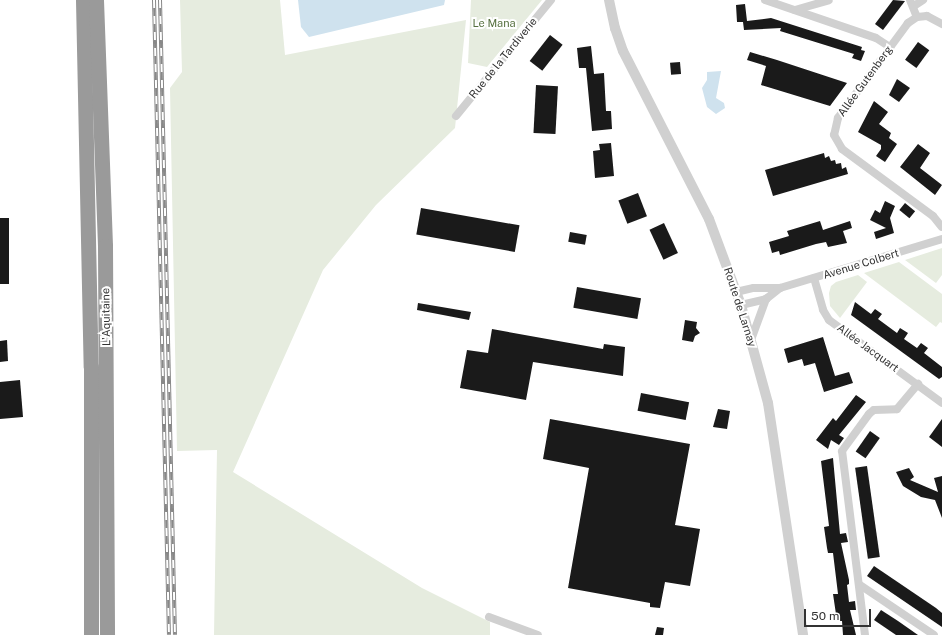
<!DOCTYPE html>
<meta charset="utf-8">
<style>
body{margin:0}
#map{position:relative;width:942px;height:635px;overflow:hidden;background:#fff;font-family:"Public Sans",sans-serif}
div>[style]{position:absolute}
.green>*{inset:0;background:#e6ecdf}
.water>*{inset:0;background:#cfe2ee}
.building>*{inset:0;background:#1a1a1a;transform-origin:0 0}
.minor>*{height:8px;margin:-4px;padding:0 4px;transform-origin:4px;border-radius:4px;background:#d0d0d0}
.tertiary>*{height:10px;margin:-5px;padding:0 5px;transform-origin:5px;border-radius:5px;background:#d0d0d0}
.motorway>*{height:15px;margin:-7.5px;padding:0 7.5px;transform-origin:7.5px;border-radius:7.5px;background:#9a9a9a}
.rail>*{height:4px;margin-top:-2px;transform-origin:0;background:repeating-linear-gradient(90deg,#fff 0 8px,#888 0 16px);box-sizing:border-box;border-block:1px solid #888}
span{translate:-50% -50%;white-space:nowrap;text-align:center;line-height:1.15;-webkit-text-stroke:4px #fff;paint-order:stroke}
.park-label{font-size:11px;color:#56703f}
.street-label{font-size:11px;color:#333}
.scale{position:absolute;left:804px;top:609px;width:67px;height:18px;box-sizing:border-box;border:2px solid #333;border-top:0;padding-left:5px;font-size:12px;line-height:14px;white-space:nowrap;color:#333;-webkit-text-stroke:3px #fff;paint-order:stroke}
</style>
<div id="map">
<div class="green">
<div style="clip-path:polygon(180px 0,280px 0,285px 55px,466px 20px,455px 128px,376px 205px,323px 270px,233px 472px,422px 588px,490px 622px,490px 635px,214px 635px,217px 450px,177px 451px,170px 88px,182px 72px)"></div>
<div style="clip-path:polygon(471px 0,542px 0,487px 67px,468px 63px)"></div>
<div style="clip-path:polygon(942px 248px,942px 275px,936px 283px,905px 260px)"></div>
<div style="clip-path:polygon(899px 262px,942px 294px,942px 323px,940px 322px,936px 327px,864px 273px)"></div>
<div style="clip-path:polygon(858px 275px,867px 282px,840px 318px,830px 306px,829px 293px,831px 286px,836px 282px)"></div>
</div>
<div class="water">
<div style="clip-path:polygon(298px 0,445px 0,444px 5px,309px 37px,301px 27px)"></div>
<div style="clip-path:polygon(721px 71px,716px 98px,724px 103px,725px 108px,716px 114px,707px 107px,702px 88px,707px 80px,707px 72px)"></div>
</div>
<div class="building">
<div style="clip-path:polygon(893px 0,905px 1px,883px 30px,875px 24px)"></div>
<div style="clip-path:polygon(745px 4px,747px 21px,771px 18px,862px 47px,861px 50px,865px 51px,861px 61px,852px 58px,854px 54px,780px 31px,781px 28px,744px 30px,743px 22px,737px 22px,736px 5px)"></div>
<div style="left:550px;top:35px;width:16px;height:33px;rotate:38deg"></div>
<div style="left:918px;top:42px;width:14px;height:22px;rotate:36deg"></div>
<div style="clip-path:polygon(591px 46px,594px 74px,604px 73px,606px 111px,611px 111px,612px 129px,592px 131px,586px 68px,579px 68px,577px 48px)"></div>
<div style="clip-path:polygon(750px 52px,777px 60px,847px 83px,830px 106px,761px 85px,766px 66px,747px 60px)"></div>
<div style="left:680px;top:62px;width:12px;height:10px;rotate:85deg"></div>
<div style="clip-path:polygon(897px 79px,910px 88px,899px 102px,889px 95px)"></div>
<div style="left:536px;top:85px;width:22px;height:48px;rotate:3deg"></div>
<div style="clip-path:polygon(874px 101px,888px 112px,879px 124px,891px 133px,889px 138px,897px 144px,885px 162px,876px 156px,881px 149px,881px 145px,858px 132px)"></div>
<div style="clip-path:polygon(611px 143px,614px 176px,595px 178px,593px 151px,600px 150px,599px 144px)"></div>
<div style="clip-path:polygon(918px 144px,930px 153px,920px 168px,942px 185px,935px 195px,900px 167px)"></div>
<div style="clip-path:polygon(824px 153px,825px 158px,829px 156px,831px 161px,835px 160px,836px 164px,841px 163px,842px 169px,846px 167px,848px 174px,773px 196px,765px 170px)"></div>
<div style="left:638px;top:193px;width:25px;height:21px;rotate:69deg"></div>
<div style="clip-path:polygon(885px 201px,895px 206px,890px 218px,894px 233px,876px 239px,874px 232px,886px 228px,870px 220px,875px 210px,880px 213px)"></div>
<div style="left:905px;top:203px;width:13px;height:9px;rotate:39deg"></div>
<div style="left:421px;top:208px;width:100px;height:27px;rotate:10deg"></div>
<div style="left:0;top:218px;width:9px;height:66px"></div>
<div style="clip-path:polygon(820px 221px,823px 230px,850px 221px,852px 228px,843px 231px,847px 243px,828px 247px,826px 242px,816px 244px,780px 255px,779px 251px,772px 253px,769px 242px,789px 236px,787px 231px)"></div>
<div style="left:664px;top:223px;width:33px;height:16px;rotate:65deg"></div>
<div style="left:570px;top:232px;width:17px;height:10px;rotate:10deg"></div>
<div style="left:577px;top:287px;width:65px;height:21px;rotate:10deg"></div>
<div style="clip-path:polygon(855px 302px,871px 314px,875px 309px,882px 314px,878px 319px,897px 333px,900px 328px,908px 333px,904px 339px,917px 348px,921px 343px,928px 348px,924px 353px,942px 367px,942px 377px,939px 379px,851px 315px)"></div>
<div style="clip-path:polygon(418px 303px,471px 312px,469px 320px,417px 310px)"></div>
<div style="clip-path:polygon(685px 320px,697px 322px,696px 328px,700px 333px,695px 336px,693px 342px,682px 340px)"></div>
<div style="clip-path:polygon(492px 329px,603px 349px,604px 344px,625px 347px,623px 376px,533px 362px,526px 400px,460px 388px,467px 350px,488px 353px)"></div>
<div style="clip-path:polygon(823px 337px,835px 376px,849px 372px,853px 383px,824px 392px,815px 363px,804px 366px,802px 359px,788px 363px,784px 349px)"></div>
<div style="clip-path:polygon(7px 340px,8px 361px,0 362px,0 341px)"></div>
<div style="clip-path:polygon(20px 380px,23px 417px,0 419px,0 382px)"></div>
<div style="left:641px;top:393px;width:49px;height:18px;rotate:11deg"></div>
<div style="clip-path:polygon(856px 395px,866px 402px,839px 435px,844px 438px,839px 445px,831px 440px,828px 449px,816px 440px,833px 418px,836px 421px)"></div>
<div style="clip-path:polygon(718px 409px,730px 411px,727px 429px,713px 427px)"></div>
<div style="clip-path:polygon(550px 419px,690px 444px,675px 525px,700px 529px,690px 586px,665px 582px,660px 608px,650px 607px,650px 603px,568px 588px,589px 468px,543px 459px)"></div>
<div style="clip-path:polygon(942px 419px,942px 447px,929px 437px)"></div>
<div style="left:870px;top:431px;width:12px;height:25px;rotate:35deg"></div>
<div style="clip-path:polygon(833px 458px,840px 534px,846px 533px,848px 542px,841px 543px,849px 580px,849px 584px,847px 585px,849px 602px,855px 601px,856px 610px,850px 610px,856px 635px,843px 635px,842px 621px,837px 621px,833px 594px,838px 594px,833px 553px,828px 553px,827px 548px,824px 527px,829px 526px,821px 461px)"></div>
<div style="left:867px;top:466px;width:92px;height:12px;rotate:82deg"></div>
<div style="clip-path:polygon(909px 468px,914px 477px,910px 480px,938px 492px,934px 478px,942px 476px,942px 518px,935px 500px,921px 497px,903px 486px,896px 472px)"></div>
<div style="clip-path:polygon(874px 566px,936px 608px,942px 613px,942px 627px,867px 576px)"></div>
<div style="clip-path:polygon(881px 610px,898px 621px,918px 635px,896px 635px,874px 620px)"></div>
<div style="clip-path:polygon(657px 627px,664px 628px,663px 635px,655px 635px)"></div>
</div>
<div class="minor">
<div style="left:765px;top:0;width:117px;rotate:18.9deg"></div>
<div style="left:876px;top:38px;width:17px;rotate:33deg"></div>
<div style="left:910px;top:0;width:18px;rotate:68deg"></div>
<div style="left:914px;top:6px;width:11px;rotate:-34deg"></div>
<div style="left:795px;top:10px;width:35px;rotate:-16deg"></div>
<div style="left:942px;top:24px;width:17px;rotate:-152deg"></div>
<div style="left:927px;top:16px;width:10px;rotate:174deg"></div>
<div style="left:917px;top:17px;width:11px;rotate:146deg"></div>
<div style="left:908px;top:23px;width:118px;rotate:126.4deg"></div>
<div style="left:838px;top:118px;width:17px;rotate:103deg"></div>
<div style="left:834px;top:135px;width:16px;rotate:60deg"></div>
<div style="left:842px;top:149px;width:113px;rotate:36.4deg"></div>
<div style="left:933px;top:216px;width:14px;rotate:51deg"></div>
<div style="left:456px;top:116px;width:150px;rotate:-50.7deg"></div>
<div style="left:814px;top:278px;width:33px;rotate:74deg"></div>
<div style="left:823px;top:310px;width:12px;rotate:59deg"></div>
<div style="left:829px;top:320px;width:140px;rotate:36.3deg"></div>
<div style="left:736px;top:292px;width:18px;rotate:-13deg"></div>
<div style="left:754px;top:288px;width:26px"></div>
<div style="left:780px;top:288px;width:169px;rotate:-16.8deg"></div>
<div style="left:741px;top:305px;width:26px;rotate:-13deg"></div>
<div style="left:766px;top:299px;width:18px;rotate:-38deg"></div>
<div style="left:751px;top:340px;width:44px;rotate:-69.9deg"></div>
<div style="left:860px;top:585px;width:89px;rotate:34deg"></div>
<div style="left:489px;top:617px;width:52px;rotate:20.2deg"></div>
<div style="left:865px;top:635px;width:185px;rotate:-97.1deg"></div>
<div style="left:842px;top:451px;width:46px;rotate:-53.9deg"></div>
<div style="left:869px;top:414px;width:6px;rotate:-39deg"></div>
<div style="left:874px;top:410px;width:23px;rotate:-2deg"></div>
<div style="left:897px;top:409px;width:33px;rotate:-50deg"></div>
</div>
<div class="tertiary">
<div style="left:609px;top:0;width:29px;rotate:78deg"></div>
<div style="left:615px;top:28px;width:24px;rotate:71deg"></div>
<div style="left:623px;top:51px;width:189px;rotate:62.9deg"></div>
<div style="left:709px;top:219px;width:92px;rotate:69.6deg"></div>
<div style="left:741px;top:305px;width:102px;rotate:74.6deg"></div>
<div style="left:768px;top:403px;width:235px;rotate:81.4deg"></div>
</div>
<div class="motorway">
<div style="left:83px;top:0;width:367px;rotate:88.8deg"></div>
<div style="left:91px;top:367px;width:268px;rotate:90deg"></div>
<div style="left:96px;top:0;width:246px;rotate:87.9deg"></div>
<div style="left:105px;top:246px;width:389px;rotate:89.7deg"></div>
</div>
<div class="rail">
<div style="left:154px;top:0;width:635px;rotate:88.65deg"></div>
<div style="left:160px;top:0;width:635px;rotate:88.65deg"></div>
</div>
<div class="park-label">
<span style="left:494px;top:23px">Le Mana</span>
</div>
<div class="street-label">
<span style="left:503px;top:58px;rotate:-51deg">Rue de la Tardiverie</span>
<span style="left:865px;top:81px;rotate:-54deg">Allée Gutenberg</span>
<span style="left:861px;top:264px;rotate:-17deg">Avenue Colbert</span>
<span style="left:740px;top:307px;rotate:72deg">Route de Larnay</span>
<span style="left:106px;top:317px;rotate:-91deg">L'Aquitaine</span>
<span style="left:868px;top:348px;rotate:36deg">Allée Jacquart</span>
</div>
<div class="scale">50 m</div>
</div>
